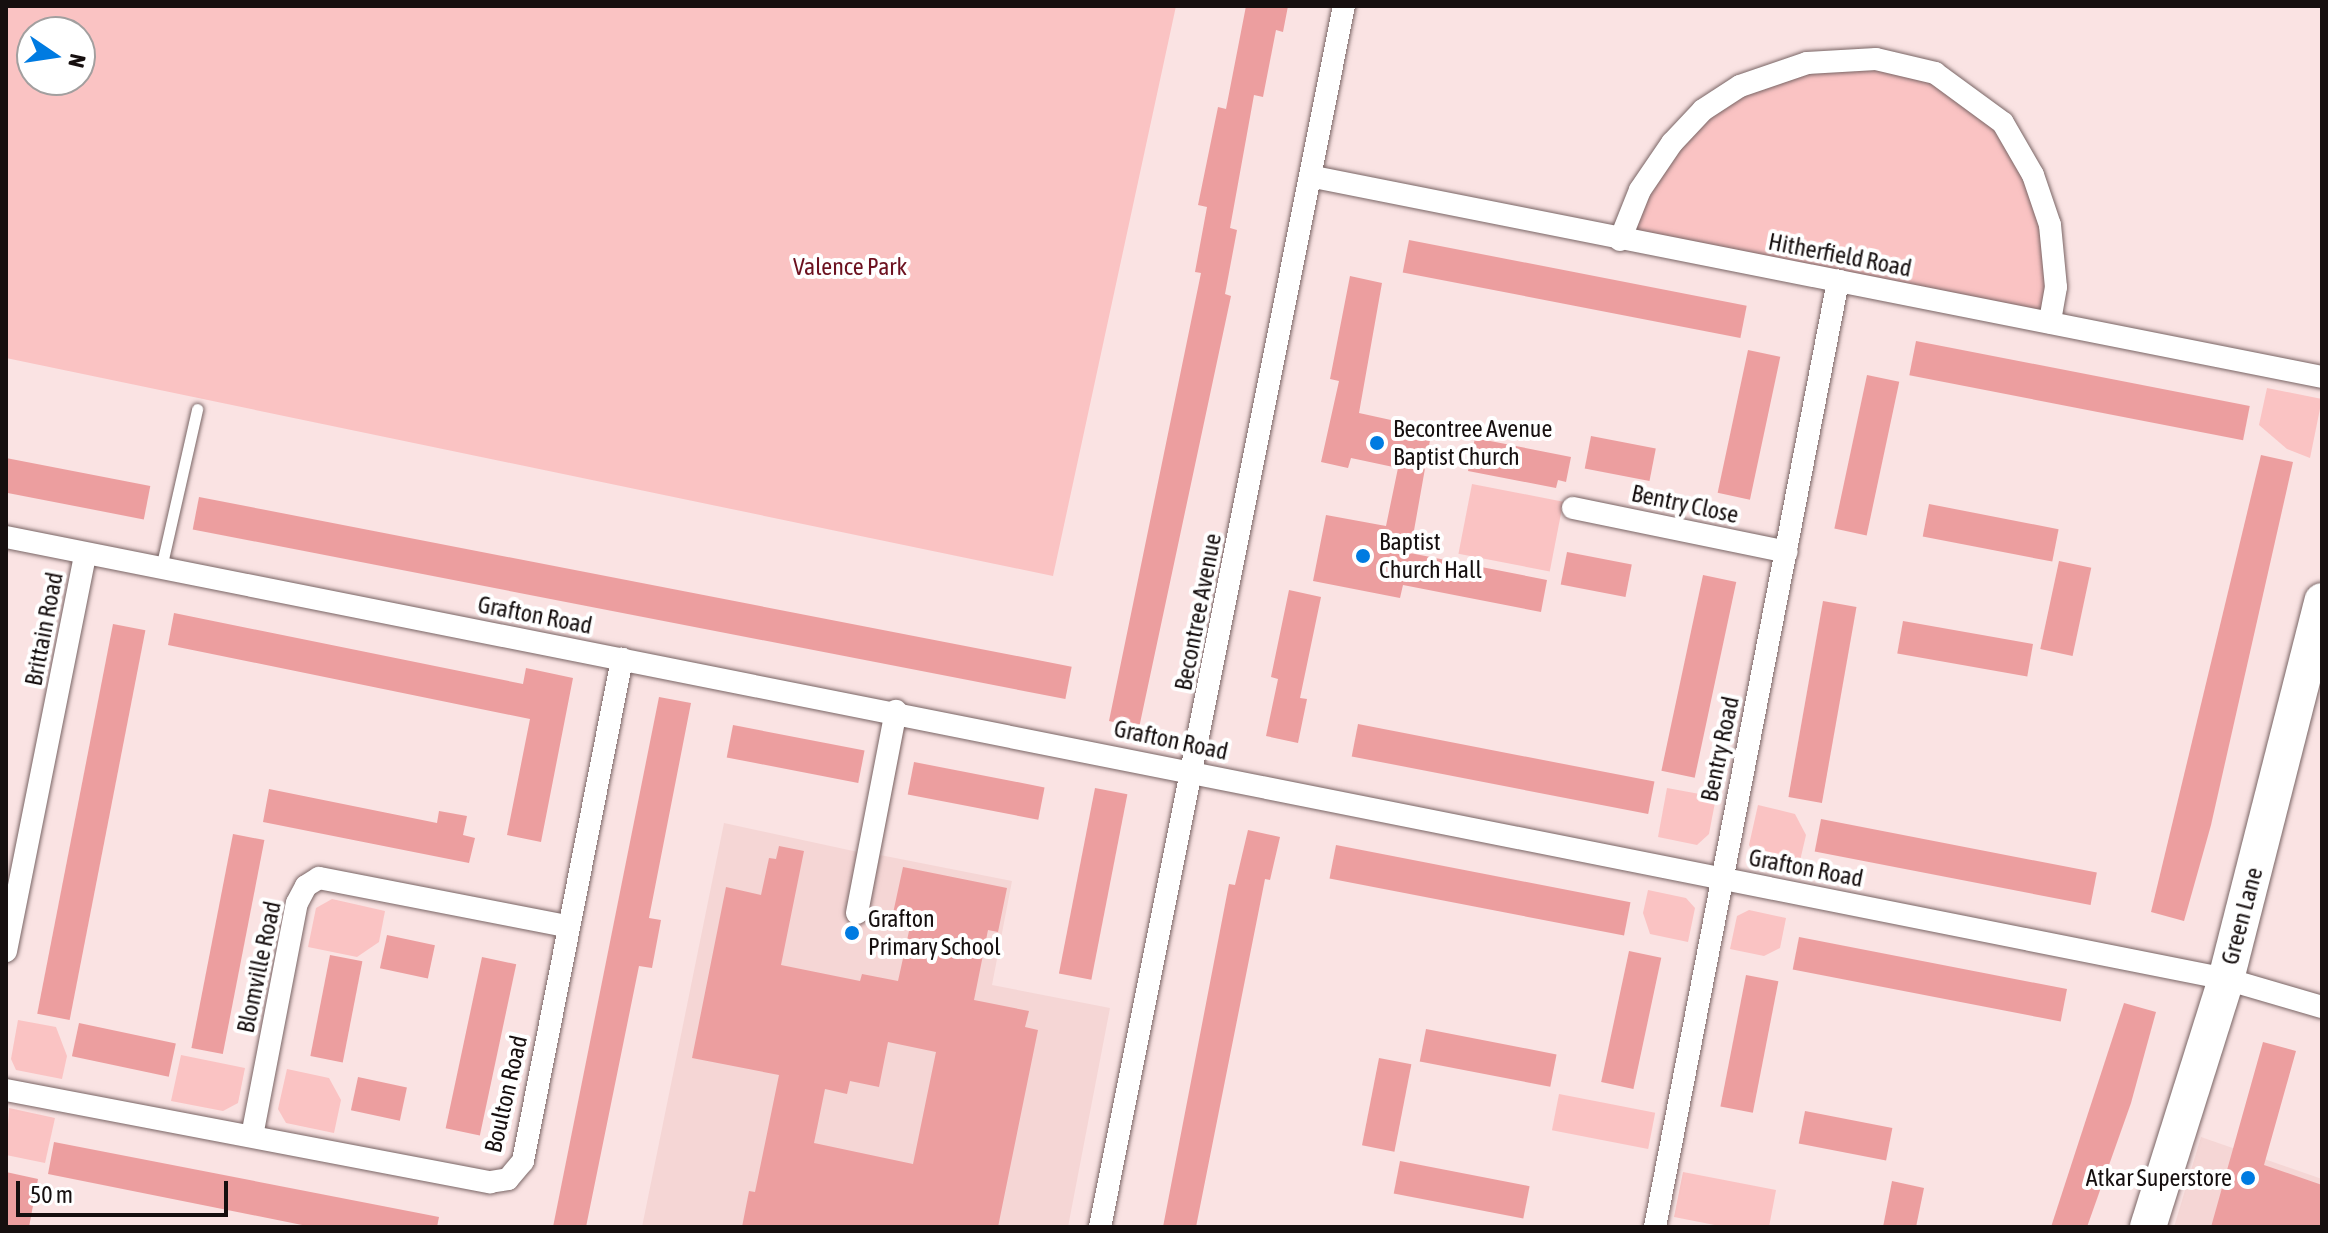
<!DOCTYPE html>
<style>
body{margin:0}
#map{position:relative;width:2328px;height:1233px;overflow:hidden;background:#fae3e3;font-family:"Asap Condensed",sans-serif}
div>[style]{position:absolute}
.built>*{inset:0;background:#f5d6d5}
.green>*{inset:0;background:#fac3c3;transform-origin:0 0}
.building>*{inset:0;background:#ec9e9f;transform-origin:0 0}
.roads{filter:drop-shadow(0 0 2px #796565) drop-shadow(0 0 2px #796565)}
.lane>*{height:11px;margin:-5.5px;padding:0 5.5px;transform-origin:5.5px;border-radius:5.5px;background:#fff}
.street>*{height:22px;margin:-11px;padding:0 11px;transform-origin:11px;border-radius:11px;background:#fff}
.primary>*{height:36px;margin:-18px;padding:0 18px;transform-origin:18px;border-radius:18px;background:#fff}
.dots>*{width:22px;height:22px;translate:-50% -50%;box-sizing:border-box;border:4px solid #fff;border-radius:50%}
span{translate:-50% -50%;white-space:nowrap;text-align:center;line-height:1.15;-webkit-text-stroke:8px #fff;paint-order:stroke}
.street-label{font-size:24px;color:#160f0f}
.park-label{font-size:24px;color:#6c111f}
.poi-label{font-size:24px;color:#160f0f}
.left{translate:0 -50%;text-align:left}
.right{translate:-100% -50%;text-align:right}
.frame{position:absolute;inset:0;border:8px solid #160f0f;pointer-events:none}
.north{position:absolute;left:16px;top:16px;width:80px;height:80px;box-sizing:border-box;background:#fff;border:2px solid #a29f9f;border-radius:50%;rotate:103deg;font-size:22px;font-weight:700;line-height:32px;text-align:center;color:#160f0f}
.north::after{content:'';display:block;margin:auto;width:28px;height:36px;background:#007be1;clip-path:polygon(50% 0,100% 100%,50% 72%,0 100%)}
.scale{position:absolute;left:16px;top:1181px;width:212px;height:36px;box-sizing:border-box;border:4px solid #160f0f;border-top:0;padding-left:10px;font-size:24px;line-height:28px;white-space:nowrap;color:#160f0f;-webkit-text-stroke:6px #fff;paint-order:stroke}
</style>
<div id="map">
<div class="built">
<div style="clip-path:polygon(885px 724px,906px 726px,880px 855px,1012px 881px,992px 985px,1110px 1008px,1068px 1227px,642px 1227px,724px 823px,858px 852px)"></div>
<div style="clip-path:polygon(2201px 1137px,2322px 1179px,2322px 1227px,2174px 1227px)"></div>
</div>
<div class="green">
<div style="clip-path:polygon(evenodd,6px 6px,1176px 6px,1053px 576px,6px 358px,6px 6px,80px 32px,80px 80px,32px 80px,32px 32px,80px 32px)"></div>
<div style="clip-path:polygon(1807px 63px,1935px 73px,2003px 123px,2033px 175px,2050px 322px,1620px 240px,1703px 110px)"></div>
<div style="clip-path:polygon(2267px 388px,2322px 399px,2310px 458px,2287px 449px,2259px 425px)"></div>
<div style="left:1472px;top:484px;width:93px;height:71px;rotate:11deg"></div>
<div style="clip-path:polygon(1667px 788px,1716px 797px,1709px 834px,1697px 845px,1658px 837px)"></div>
<div style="clip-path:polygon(1758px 805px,1795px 814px,1806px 835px,1799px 865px,1755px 855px,1749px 845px)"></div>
<div style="clip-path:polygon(1648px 890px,1686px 898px,1695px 908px,1688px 942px,1650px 934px,1643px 913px)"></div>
<div style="clip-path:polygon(332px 899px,385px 911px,379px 942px,357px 957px,308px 947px,316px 908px)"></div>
<div style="clip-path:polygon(1749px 910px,1786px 918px,1780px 948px,1764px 956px,1730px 949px,1737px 916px)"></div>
<div style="clip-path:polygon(18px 1020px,56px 1027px,67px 1056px,62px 1079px,16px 1070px,11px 1059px)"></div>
<div style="clip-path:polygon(181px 1055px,245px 1068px,238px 1103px,223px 1111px,171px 1101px)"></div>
<div style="clip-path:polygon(287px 1069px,329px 1078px,341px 1100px,334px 1133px,286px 1123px,278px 1109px)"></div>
<div style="left:1559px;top:1094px;width:98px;height:37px;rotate:11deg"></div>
<div style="clip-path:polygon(9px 1108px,55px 1118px,45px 1163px,6px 1155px)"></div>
<div style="clip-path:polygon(1683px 1172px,1776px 1190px,1769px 1227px,1725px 1227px,1674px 1217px)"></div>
</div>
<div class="building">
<div style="clip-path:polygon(1246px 6px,1288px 6px,1283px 32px,1276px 30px,1263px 97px,1254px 95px,1230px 228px,1237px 230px,1225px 294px,1231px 296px,1139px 728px,1109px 721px,1201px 273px,1195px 272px,1207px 207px,1198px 205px,1218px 107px,1226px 109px)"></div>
<div style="left:1409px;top:240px;width:344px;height:33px;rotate:11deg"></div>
<div style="clip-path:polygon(1350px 276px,1382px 283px,1359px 413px,1432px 429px,1410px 553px,1547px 580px,1541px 612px,1403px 585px,1400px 598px,1313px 581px,1326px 515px,1386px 526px,1398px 468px,1351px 458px,1348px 468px,1321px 462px,1339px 381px,1330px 379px)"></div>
<div style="left:1916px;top:341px;width:340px;height:35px;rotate:11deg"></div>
<div style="left:1748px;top:350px;width:33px;height:146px;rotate:12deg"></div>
<div style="left:1867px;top:375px;width:33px;height:157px;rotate:12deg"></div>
<div style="left:1591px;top:436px;width:66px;height:33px;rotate:11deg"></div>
<div style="clip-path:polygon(1475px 438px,1571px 457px,1566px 482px,1558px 480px,1556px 488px,1468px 471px)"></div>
<div style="clip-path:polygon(2261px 455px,2293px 462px,2211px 825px,2184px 921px,2151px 912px)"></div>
<div style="left:6px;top:458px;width:147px;height:34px;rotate:11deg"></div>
<div style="left:199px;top:497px;width:889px;height:33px;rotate:11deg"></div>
<div style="left:1929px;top:504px;width:132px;height:33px;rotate:11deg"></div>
<div style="left:1567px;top:552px;width:66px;height:33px;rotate:11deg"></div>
<div style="left:2059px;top:561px;width:33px;height:90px;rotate:12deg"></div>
<div style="left:1703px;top:575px;width:34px;height:200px;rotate:12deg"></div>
<div style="clip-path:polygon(1289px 590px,1321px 597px,1300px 698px,1307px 699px,1298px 743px,1266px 736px,1278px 679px,1271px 677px)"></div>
<div style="left:1823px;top:601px;width:34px;height:199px;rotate:10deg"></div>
<div style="clip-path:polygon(174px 613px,523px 684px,526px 668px,573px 678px,541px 842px,507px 835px,530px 719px,168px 645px)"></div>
<div style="left:1903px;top:621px;width:132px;height:33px;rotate:10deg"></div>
<div style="left:113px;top:624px;width:33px;height:397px;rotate:11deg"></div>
<div style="clip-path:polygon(659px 697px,691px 703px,649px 918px,661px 920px,652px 968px,639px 966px,586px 1227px,553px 1227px)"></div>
<div style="left:1358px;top:724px;width:302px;height:33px;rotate:11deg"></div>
<div style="left:733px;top:725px;width:134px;height:33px;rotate:11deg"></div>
<div style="left:914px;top:762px;width:133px;height:33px;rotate:11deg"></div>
<div style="left:1095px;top:788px;width:33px;height:189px;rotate:11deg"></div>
<div style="clip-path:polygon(269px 789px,437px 823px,439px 811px,467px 816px,463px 835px,475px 838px,469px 863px,263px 822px)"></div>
<div style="left:1821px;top:819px;width:281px;height:33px;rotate:11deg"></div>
<div style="clip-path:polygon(1248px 830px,1280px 837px,1270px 880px,1265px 879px,1196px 1227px,1163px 1227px,1229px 884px,1235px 885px)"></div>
<div style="left:233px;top:834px;width:32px;height:218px;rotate:11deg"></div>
<div style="left:1336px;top:845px;width:300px;height:34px;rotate:11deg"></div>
<div style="clip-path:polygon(evenodd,779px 846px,804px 851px,781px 965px,860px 981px,862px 974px,898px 981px,911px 922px,892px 918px,903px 867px,1007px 888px,998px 932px,988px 930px,974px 1000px,1029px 1011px,1025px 1027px,1038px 1030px,998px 1227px,742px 1227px,749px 1191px,755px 1192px,779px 1075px,692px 1058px,726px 887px,761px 895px,769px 858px,776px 859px,779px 846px,888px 1042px,936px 1052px,913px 1164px,814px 1143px,825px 1089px,847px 1094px,850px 1081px,879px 1087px,888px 1042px)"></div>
<div style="left:387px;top:935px;width:49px;height:34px;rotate:12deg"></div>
<div style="left:1799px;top:937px;width:273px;height:33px;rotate:11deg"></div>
<div style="left:1629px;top:951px;width:33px;height:134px;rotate:12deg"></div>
<div style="left:330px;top:955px;width:33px;height:103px;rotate:11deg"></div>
<div style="left:482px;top:957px;width:35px;height:175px;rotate:12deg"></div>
<div style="left:1746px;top:975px;width:33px;height:134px;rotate:11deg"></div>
<div style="clip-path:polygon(2124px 1003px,2156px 1012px,2131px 1103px,2087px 1227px,2051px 1227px)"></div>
<div style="left:79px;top:1023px;width:99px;height:34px;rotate:12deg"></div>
<div style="left:1426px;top:1029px;width:133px;height:33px;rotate:11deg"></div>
<div style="clip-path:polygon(2263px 1042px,2296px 1051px,2264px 1165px,2322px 1185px,2322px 1227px,2211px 1227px)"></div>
<div style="left:1379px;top:1058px;width:33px;height:89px;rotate:11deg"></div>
<div style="left:358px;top:1077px;width:50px;height:34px;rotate:12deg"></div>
<div style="left:1805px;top:1111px;width:89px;height:33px;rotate:11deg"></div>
<div style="clip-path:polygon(54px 1142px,439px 1217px,437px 1227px,312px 1227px,48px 1174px)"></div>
<div style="left:1400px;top:1161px;width:132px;height:33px;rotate:11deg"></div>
<div style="clip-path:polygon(6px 1172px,38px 1179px,29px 1227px,6px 1227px)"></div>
<div style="clip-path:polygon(1892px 1181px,1924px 1188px,1916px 1227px,1883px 1227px)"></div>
</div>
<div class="roads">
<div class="lane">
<div style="left:161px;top:568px;width:163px;rotate:-77.2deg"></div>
</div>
<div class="street">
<div style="left:1314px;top:177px;width:1028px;rotate:11.22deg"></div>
<div style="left:1620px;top:240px;width:54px;rotate:-68.2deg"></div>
<div style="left:1640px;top:190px;width:57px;rotate:-55.8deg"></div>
<div style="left:1672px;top:143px;width:45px;rotate:-46.8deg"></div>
<div style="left:1703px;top:110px;width:44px;rotate:-33deg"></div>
<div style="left:1740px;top:86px;width:71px;rotate:-18.9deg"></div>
<div style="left:1807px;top:63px;width:69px;rotate:-3.3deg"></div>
<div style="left:1876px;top:59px;width:61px;rotate:13.3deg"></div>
<div style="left:1935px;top:73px;width:84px;rotate:36.3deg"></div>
<div style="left:2003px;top:123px;width:60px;rotate:60deg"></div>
<div style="left:2033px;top:175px;width:53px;rotate:71.2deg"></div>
<div style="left:2050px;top:225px;width:62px;rotate:84.5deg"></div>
<div style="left:2056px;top:287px;width:36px;rotate:100deg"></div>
<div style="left:1573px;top:508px;width:218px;rotate:11.6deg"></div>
<div style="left:6px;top:537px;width:2264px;rotate:11.26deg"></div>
<div style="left:2226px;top:979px;width:100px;rotate:16.3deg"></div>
<div style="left:857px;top:913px;width:206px;rotate:-79.1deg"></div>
<div style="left:6px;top:951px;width:405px;rotate:-78.7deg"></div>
<div style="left:6px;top:1090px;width:493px;rotate:10.8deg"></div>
<div style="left:490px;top:1182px;width:18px;rotate:-9deg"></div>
<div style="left:508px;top:1179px;width:23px;rotate:-50deg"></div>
<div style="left:523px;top:1161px;width:512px;rotate:-78.84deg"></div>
<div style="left:252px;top:1136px;width:237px;rotate:-79.1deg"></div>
<div style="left:297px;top:903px;width:19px;rotate:-62deg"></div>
<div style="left:306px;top:886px;width:15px;rotate:-32deg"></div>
<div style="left:319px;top:878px;width:253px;rotate:11deg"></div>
<div style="left:1100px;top:1227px;width:1245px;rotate:-78.7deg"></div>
<div style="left:1655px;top:1227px;width:964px;rotate:-79.05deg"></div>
</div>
<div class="primary">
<div style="left:2148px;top:1227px;width:260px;rotate:-72.5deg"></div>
<div style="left:2226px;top:979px;width:390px;rotate:-75.7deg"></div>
</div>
</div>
<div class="dots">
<div style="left:1377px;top:443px;background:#007be1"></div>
<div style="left:1363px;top:556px;background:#007be1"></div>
<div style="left:852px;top:933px;background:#007be1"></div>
<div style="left:2248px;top:1178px;background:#007be1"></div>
</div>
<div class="street-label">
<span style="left:1840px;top:255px;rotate:11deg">Hitherfield Road</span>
<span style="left:1685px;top:504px;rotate:12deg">Bentry Close</span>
<span style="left:1198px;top:612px;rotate:-79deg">Becontree Avenue</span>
<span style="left:535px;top:615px;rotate:11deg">Grafton Road</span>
<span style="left:44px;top:629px;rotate:-79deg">Brittain Road</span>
<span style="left:1171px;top:740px;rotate:12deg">Grafton Road</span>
<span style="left:1720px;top:749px;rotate:-78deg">Bentry Road</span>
<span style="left:1806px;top:868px;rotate:11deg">Grafton Road</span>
<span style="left:2242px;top:916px;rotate:-75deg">Green Lane</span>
<span style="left:259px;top:967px;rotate:-78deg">Blomville Road</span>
<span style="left:506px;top:1094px;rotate:-77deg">Boulton Road</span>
</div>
<div class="park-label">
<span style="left:850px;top:267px">Valence Park</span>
</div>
<div class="poi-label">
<span class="left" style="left:1393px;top:443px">Becontree Avenue<br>Baptist Church</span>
<span class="left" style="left:1379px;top:556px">Baptist<br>Church Hall</span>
<span class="left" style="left:868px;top:933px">Grafton<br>Primary School</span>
<span class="right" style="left:2232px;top:1178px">Atkar Superstore</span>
</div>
<div class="frame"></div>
<div class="north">N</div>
<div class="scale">50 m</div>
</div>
